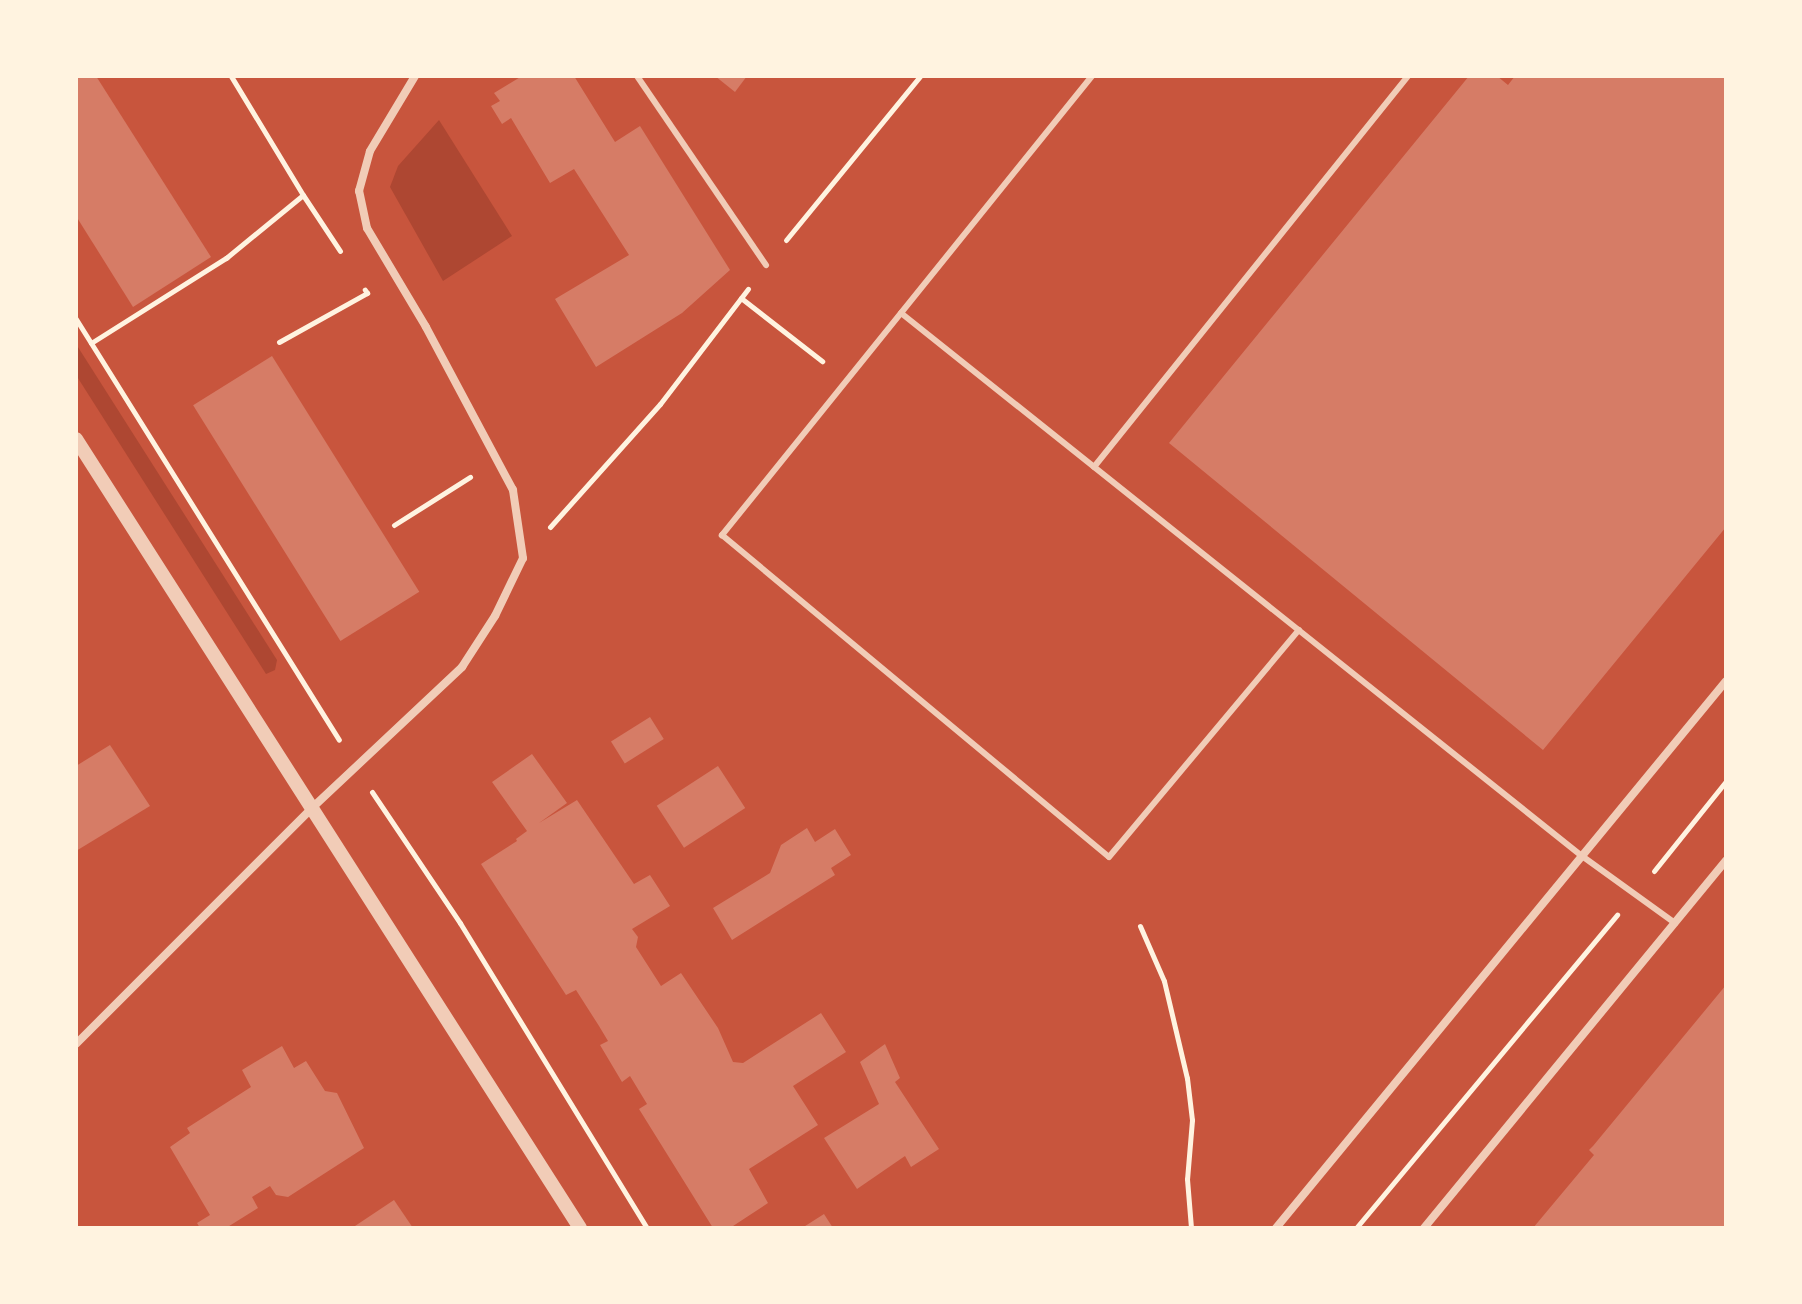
<!DOCTYPE html>
<style>
body{margin:0}
#map{position:relative;width:1802px;height:1304px;overflow:hidden;background:#c8553d;font-family:"Sofia Sans Condensed",sans-serif}
div>[style]{position:absolute}
.green>*{inset:0;background:#ae4732}
.building>*{inset:0;background:#d67c66;transform-origin:0 0}
.path>*{height:5px;margin:-2.5px;padding:0 2.5px;transform-origin:2.5px;border-radius:2.5px;background:#fff3e0}
.service>*{height:6px;margin:-3px;padding:0 3px;transform-origin:3px;border-radius:3px;background:#f1ccb7}
.minor>*{height:8px;margin:-4px;padding:0 4px;transform-origin:4px;border-radius:4px;background:#f1ccb7}
.tertiary>*{height:14px;margin:-7px;padding:0 7px;transform-origin:7px;border-radius:7px;background:#f1ccb7}
span{translate:-50% -50%;white-space:nowrap;text-align:center;line-height:1.15;-webkit-text-stroke:8px #fff3e0;paint-order:stroke}
.frame{position:absolute;inset:0;border:78px solid #fff3e0;pointer-events:none}
</style>
<div id="map">
<div class="green">
<div style="clip-path:polygon(439px 120px,512px 236px,443px 281px,390px 187px,398px 166px)"></div>
<div style="clip-path:polygon(76px 344px,277px 660px,275px 670px,266px 674px,76px 375px)"></div>
</div>
<div class="building">
<div style="clip-path:polygon(76px 76px,96px 76px,211px 257px,133px 307px,76px 216px)"></div>
<div style="clip-path:polygon(522px 76px,574px 76px,615px 142px,640px 126px,730px 270px,682px 313px,596px 367px,555px 299px,629px 255px,574px 169px,550px 183px,511px 118px,502px 124px,491px 106px,500px 101px,494px 93px)"></div>
<div style="clip-path:polygon(715px 76px,747px 76px,735px 92px)"></div>
<div style="clip-path:polygon(1469px 76px,1497px 76px,1508px 85px,1515px 76px,1726px 76px,1726px 527px,1543px 750px,1169px 443px)"></div>
<div style="left:272px;top:356px;width:278px;height:93px;rotate:58deg"></div>
<div style="left:650px;top:717px;width:26px;height:46px;rotate:58deg"></div>
<div style="clip-path:polygon(110px 745px,150px 806px,76px 851px,76px 766px)"></div>
<div style="clip-path:polygon(532px 754px,567px 803px,539px 823px,577px 800px,634px 884px,650px 875px,670px 906px,632px 929px,638px 937px,636px 947px,661px 986px,681px 973px,718px 1028px,733px 1062px,743px 1063px,821px 1013px,846px 1052px,793px 1086px,818px 1125px,749px 1169px,768px 1203px,730px 1228px,713px 1228px,639px 1109px,647px 1104px,630px 1076px,622px 1082px,600px 1045px,608px 1041px,599px 1026px,576px 990px,566px 995px,481px 864px,517px 841px,516px 839px,527px 831px,492px 782px)"></div>
<div style="left:718px;top:766px;width:50px;height:73px;rotate:57deg"></div>
<div style="clip-path:polygon(807px 828px,815px 842px,835px 829px,851px 855px,831px 868px,835px 875px,732px 940px,713px 908px,770px 873px,781px 845px)"></div>
<div style="clip-path:polygon(1726px 985px,1726px 1228px,1533px 1228px,1594px 1155px,1589px 1150px,1593px 1146px)"></div>
<div style="clip-path:polygon(885px 1044px,900px 1078px,895px 1082px,939px 1149px,911px 1167px,905px 1156px,857px 1189px,824px 1138px,879px 1104px,860px 1062px)"></div>
<div style="clip-path:polygon(282px 1046px,294px 1068px,306px 1061px,325px 1091px,337px 1093px,364px 1148px,288px 1197px,276px 1195px,270px 1186px,252px 1197px,258px 1208px,226px 1228px,200px 1228px,197px 1223px,210px 1215px,170px 1147px,190px 1133px,187px 1128px,251px 1087px,242px 1070px)"></div>
<div style="clip-path:polygon(394px 1200px,413px 1228px,352px 1228px)"></div>
<div style="clip-path:polygon(824px 1214px,833px 1228px,802px 1228px)"></div>
</div>
<div class="path">
<div style="left:303px;top:195px;width:67px;rotate:56.5deg"></div>
<div style="left:786px;top:240px;width:212px;rotate:-50.7deg"></div>
<div style="left:741px;top:298px;width:103px;rotate:37.9deg"></div>
<div style="left:76px;top:319px;width:496px;rotate:58deg"></div>
<div style="left:279px;top:342px;width:101px;rotate:-29.1deg"></div>
<div style="left:367px;top:293px;width:4px;rotate:-124deg"></div>
<div style="left:91px;top:343px;width:160px;rotate:-32.2deg"></div>
<div style="left:226px;top:258px;width:99px;rotate:-39.3deg"></div>
<div style="left:303px;top:195px;width:139px;rotate:-121.2deg"></div>
<div style="left:394px;top:525px;width:90px;rotate:-32.3deg"></div>
<div style="left:550px;top:527px;width:165px;rotate:-48.2deg"></div>
<div style="left:660px;top:404px;width:145px;rotate:-52.6deg"></div>
<div style="left:372px;top:792px;width:158px;rotate:56.1deg"></div>
<div style="left:460px;top:923px;width:358px;rotate:58.5deg"></div>
<div style="left:1654px;top:871px;width:115px;rotate:-51.3deg"></div>
<div style="left:1140px;top:926px;width:60px;rotate:66.4deg"></div>
<div style="left:1164px;top:981px;width:100px;rotate:76.7deg"></div>
<div style="left:1187px;top:1078px;width:42px;rotate:83.2deg"></div>
<div style="left:1192px;top:1120px;width:59px;rotate:94.8deg"></div>
<div style="left:1187px;top:1179px;width:49px;rotate:85.3deg"></div>
<div style="left:1356px;top:1228px;width:408px;rotate:-50.2deg"></div>
</div>
<div class="service">
<div style="left:637px;top:76px;width:229px;rotate:55.7deg"></div>
<div style="left:1092px;top:76px;width:590px;rotate:128.87deg"></div>
<div style="left:722px;top:535px;width:503px;rotate:39.76deg"></div>
<div style="left:1109px;top:857px;width:296px;rotate:-50.1deg"></div>
<div style="left:901px;top:313px;width:871px;rotate:38.57deg"></div>
<div style="left:1582px;top:856px;width:115px;rotate:35.8deg"></div>
<div style="left:1094px;top:467px;width:501px;rotate:-51.23deg"></div>
</div>
<div class="minor">
<div style="left:76px;top:1044px;width:334px;rotate:-45deg"></div>
<div style="left:312px;top:808px;width:206px;rotate:-43.2deg"></div>
<div style="left:462px;top:667px;width:61px;rotate:-57.1deg"></div>
<div style="left:495px;top:616px;width:64px;rotate:-64.2deg"></div>
<div style="left:523px;top:558px;width:69px;rotate:-98.4deg"></div>
<div style="left:513px;top:490px;width:185px;rotate:-118.1deg"></div>
<div style="left:426px;top:327px;width:115px;rotate:-120.8deg"></div>
<div style="left:367px;top:228px;width:38px;rotate:-102deg"></div>
<div style="left:359px;top:191px;width:41px;rotate:-74.6deg"></div>
<div style="left:370px;top:151px;width:87px;rotate:-59deg"></div>
<div style="left:1276px;top:1228px;width:708px;rotate:-50.56deg"></div>
<div style="left:1424px;top:1228px;width:476px;rotate:-50.6deg"></div>
</div>
<div class="tertiary">
<div style="left:76px;top:439px;width:936px;rotate:57.43deg"></div>
</div>
<div class="frame"></div>
</div>
